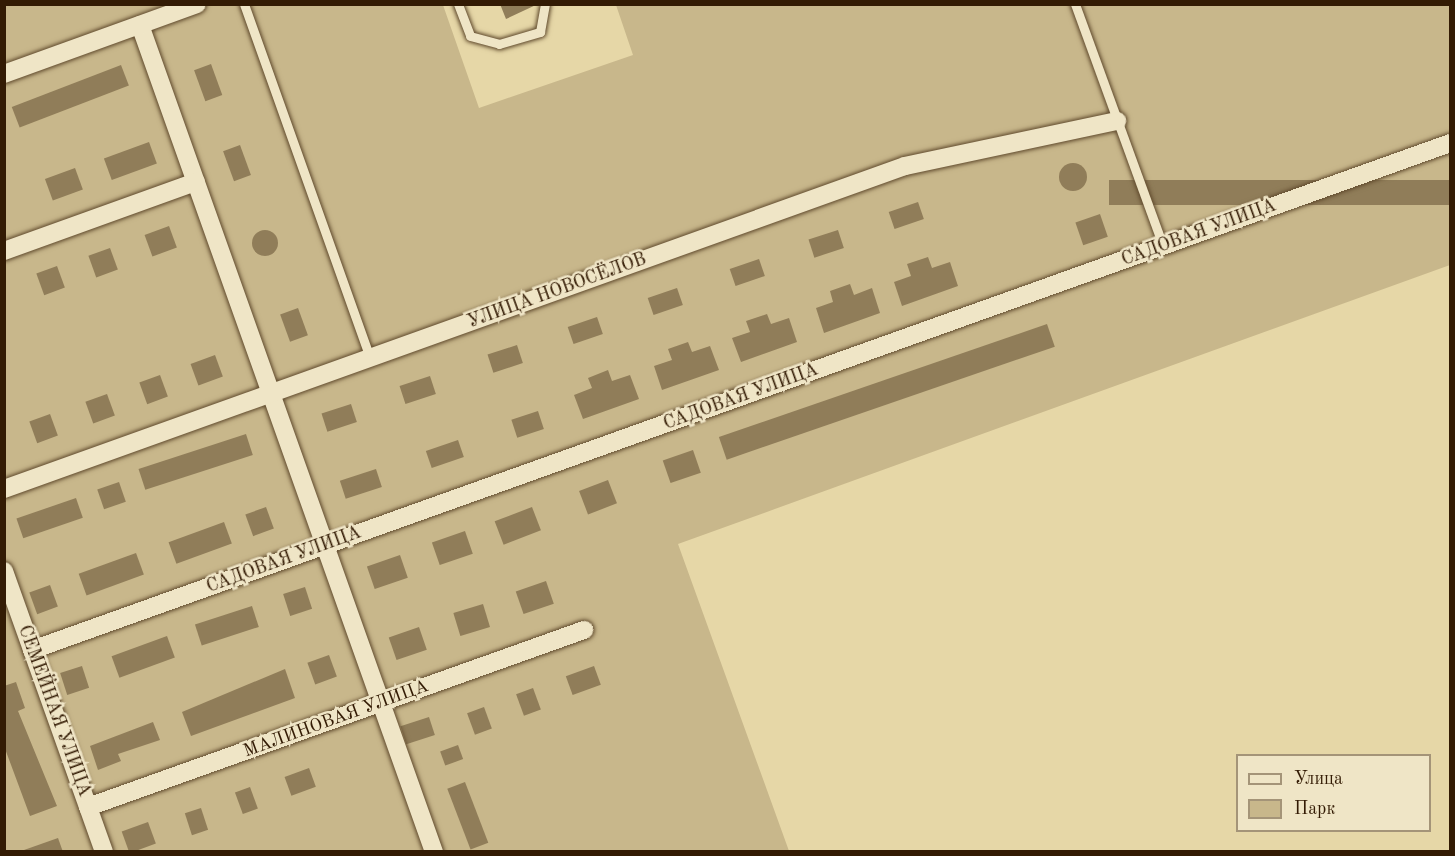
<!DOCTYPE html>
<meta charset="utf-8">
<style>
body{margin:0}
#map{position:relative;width:1455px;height:856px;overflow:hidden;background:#e6d7a7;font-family:"Old Standard TT",serif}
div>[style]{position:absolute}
.green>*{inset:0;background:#c8b78b}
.building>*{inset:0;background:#907d59;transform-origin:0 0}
.round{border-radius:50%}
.roads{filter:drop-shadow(0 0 2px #604a2d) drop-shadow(0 0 2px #604a2d)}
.service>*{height:9px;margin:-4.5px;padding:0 4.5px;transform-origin:4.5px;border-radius:4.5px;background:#efe5c6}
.minor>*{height:18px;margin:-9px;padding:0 9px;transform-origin:9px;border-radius:9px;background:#efe5c6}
span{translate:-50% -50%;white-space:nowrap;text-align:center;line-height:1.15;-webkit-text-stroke:5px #efe5c6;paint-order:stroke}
.street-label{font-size:18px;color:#331b04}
.frame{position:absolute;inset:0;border:6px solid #331b04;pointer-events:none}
.legend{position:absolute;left:1236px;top:754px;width:195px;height:78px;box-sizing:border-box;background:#efe5c6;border:2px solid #a49478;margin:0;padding:8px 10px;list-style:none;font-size:18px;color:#331b04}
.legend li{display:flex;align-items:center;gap:12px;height:30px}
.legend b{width:30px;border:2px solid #a49478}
</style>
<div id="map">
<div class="green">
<div style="clip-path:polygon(5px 5px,443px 5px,479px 108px,633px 55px,616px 5px,1450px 5px,1450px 265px,678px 544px,789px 851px,5px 852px)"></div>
</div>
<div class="building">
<div style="clip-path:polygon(500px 4px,538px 4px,506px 19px)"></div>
<div style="left:211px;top:64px;width:33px;height:18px;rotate:70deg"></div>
<div style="left:121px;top:65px;width:22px;height:117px;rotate:69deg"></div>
<div style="left:149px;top:142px;width:23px;height:48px;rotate:70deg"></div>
<div style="left:240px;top:145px;width:32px;height:18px;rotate:70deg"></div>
<div class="round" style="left:1059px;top:163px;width:28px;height:28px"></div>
<div style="left:75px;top:168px;width:23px;height:32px;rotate:70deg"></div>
<div style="left:1450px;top:180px;width:25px;height:341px;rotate:90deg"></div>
<div style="left:918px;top:202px;width:18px;height:31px;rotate:71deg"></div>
<div style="left:1100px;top:214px;width:24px;height:26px;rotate:71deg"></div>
<div style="left:169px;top:226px;width:23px;height:26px;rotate:70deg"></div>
<div class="round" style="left:252px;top:230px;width:26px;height:26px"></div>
<div style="left:838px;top:230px;width:19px;height:31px;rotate:72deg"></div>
<div style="left:110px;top:248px;width:23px;height:23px;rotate:70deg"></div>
<div style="clip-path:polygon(928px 257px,932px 268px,950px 262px,958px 286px,902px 306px,894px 282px,911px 276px,907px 264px)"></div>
<div style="left:759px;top:259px;width:18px;height:31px;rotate:71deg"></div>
<div style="left:57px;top:266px;width:23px;height:22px;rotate:70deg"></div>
<div style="clip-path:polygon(850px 284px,854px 295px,872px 288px,880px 313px,824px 333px,816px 308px,833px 302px,830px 291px)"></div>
<div style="left:677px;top:288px;width:18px;height:31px;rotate:71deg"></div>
<div style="left:298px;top:308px;width:29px;height:19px;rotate:70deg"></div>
<div style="clip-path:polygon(767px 314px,771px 324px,789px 318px,797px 342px,741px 362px,732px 338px,750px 332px,746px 321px)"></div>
<div style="left:597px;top:317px;width:18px;height:31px;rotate:71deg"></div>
<div style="left:1047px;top:324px;width:24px;height:347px;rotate:71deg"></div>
<div style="clip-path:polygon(688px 342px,692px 352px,710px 346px,719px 370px,662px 390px,654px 366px,672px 360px,668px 349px)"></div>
<div style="left:517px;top:345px;width:19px;height:31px;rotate:72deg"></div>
<div style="left:215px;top:355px;width:23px;height:26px;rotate:70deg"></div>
<div style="clip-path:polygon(608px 370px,612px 381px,630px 375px,639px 399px,583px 419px,574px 395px,592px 388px,588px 378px)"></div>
<div style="left:160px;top:375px;width:23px;height:22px;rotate:70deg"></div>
<div style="left:430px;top:376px;width:19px;height:32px;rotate:72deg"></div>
<div style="left:107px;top:394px;width:23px;height:23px;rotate:70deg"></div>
<div style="left:351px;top:404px;width:19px;height:31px;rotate:72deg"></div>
<div style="left:538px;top:411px;width:19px;height:28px;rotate:72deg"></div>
<div style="left:50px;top:414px;width:23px;height:22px;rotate:70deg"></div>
<div style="left:246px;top:434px;width:22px;height:113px;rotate:72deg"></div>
<div style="left:458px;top:440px;width:18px;height:34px;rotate:71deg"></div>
<div style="left:693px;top:450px;width:24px;height:32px;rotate:71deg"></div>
<div style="left:376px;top:469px;width:19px;height:38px;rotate:72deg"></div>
<div style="left:608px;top:480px;width:25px;height:31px;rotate:69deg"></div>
<div style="left:119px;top:482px;width:21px;height:23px;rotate:71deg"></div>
<div style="left:76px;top:498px;width:21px;height:63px;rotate:71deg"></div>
<div style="left:266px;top:507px;width:23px;height:22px;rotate:70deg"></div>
<div style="left:532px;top:507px;width:25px;height:40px;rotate:69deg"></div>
<div style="left:224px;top:522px;width:23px;height:59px;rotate:70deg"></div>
<div style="left:465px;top:531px;width:24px;height:35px;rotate:71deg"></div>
<div style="left:136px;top:553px;width:23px;height:61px;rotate:70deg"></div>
<div style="left:400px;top:555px;width:24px;height:35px;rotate:71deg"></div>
<div style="left:546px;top:581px;width:24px;height:32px;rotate:71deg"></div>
<div style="left:50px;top:585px;width:23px;height:22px;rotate:70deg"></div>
<div style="left:305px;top:587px;width:23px;height:23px;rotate:72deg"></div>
<div style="left:483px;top:604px;width:24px;height:31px;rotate:73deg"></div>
<div style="left:252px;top:606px;width:22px;height:60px;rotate:72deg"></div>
<div style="left:419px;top:627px;width:24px;height:32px;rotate:71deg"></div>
<div style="left:167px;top:636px;width:23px;height:59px;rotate:70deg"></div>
<div style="left:329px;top:655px;width:23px;height:23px;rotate:70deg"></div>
<div style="left:82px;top:666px;width:23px;height:23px;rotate:72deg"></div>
<div style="left:594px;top:666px;width:20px;height:30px;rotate:70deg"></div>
<div style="clip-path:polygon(285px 669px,295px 698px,191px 736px,182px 712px)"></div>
<div style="clip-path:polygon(16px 682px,25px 708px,18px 711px,57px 806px,30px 816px,4px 746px,4px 686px)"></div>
<div style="left:533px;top:688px;width:23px;height:18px;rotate:70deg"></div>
<div style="left:484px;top:707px;width:23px;height:18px;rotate:70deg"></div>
<div style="left:429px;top:717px;width:19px;height:30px;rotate:72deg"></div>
<div style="clip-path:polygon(153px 722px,160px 740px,118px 754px,121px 761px,98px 770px,90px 746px)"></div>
<div style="left:458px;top:745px;width:15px;height:19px;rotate:70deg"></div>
<div style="left:309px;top:768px;width:20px;height:26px;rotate:70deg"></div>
<div style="left:465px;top:782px;width:65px;height:19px;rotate:69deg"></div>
<div style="left:250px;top:787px;width:23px;height:16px;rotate:70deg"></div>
<div style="left:201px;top:808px;width:23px;height:17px;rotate:72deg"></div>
<div style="left:148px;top:822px;width:23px;height:28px;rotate:70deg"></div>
<div style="clip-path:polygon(58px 838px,63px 852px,24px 852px,24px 850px)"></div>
</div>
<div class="roads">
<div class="service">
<div style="left:244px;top:4px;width:376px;rotate:70.4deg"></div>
<div style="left:458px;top:4px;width:34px;rotate:69deg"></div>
<div style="left:470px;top:36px;width:30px;rotate:15deg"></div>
<div style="left:499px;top:44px;width:43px;rotate:-16.3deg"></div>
<div style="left:540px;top:32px;width:28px;rotate:-80deg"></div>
<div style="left:1075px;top:4px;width:258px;rotate:70deg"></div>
</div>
<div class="minor">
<div style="left:140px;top:25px;width:878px;rotate:70.43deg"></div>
<div style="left:4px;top:74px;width:205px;rotate:-19.9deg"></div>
<div style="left:4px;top:251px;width:204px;rotate:-19.8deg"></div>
<div style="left:4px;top:489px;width:957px;rotate:-19.72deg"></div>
<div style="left:905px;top:166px;width:217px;rotate:-12deg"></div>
<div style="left:4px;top:571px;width:298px;rotate:70.4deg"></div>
<div style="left:32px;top:650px;width:1506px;rotate:-19.67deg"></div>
<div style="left:88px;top:807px;width:527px;rotate:-19.64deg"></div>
</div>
</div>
<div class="street-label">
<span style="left:1199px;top:233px;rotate:-20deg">САДОВАЯ УЛИЦА</span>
<span style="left:557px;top:291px;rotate:-20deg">УЛИЦА НОВОСЁЛОВ</span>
<span style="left:741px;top:397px;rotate:-20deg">САДОВАЯ УЛИЦА</span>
<span style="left:284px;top:560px;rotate:-20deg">САДОВАЯ УЛИЦА</span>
<span style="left:54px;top:711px;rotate:70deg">СЕМЕЙНАЯ УЛИЦА</span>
<span style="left:336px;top:719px;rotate:-20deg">МАЛИНОВАЯ УЛИЦА</span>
</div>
<div class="frame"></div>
<ul class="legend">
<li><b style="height:8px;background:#efe5c6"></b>Улица</li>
<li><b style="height:16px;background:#c8b78b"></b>Парк</li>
</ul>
</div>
